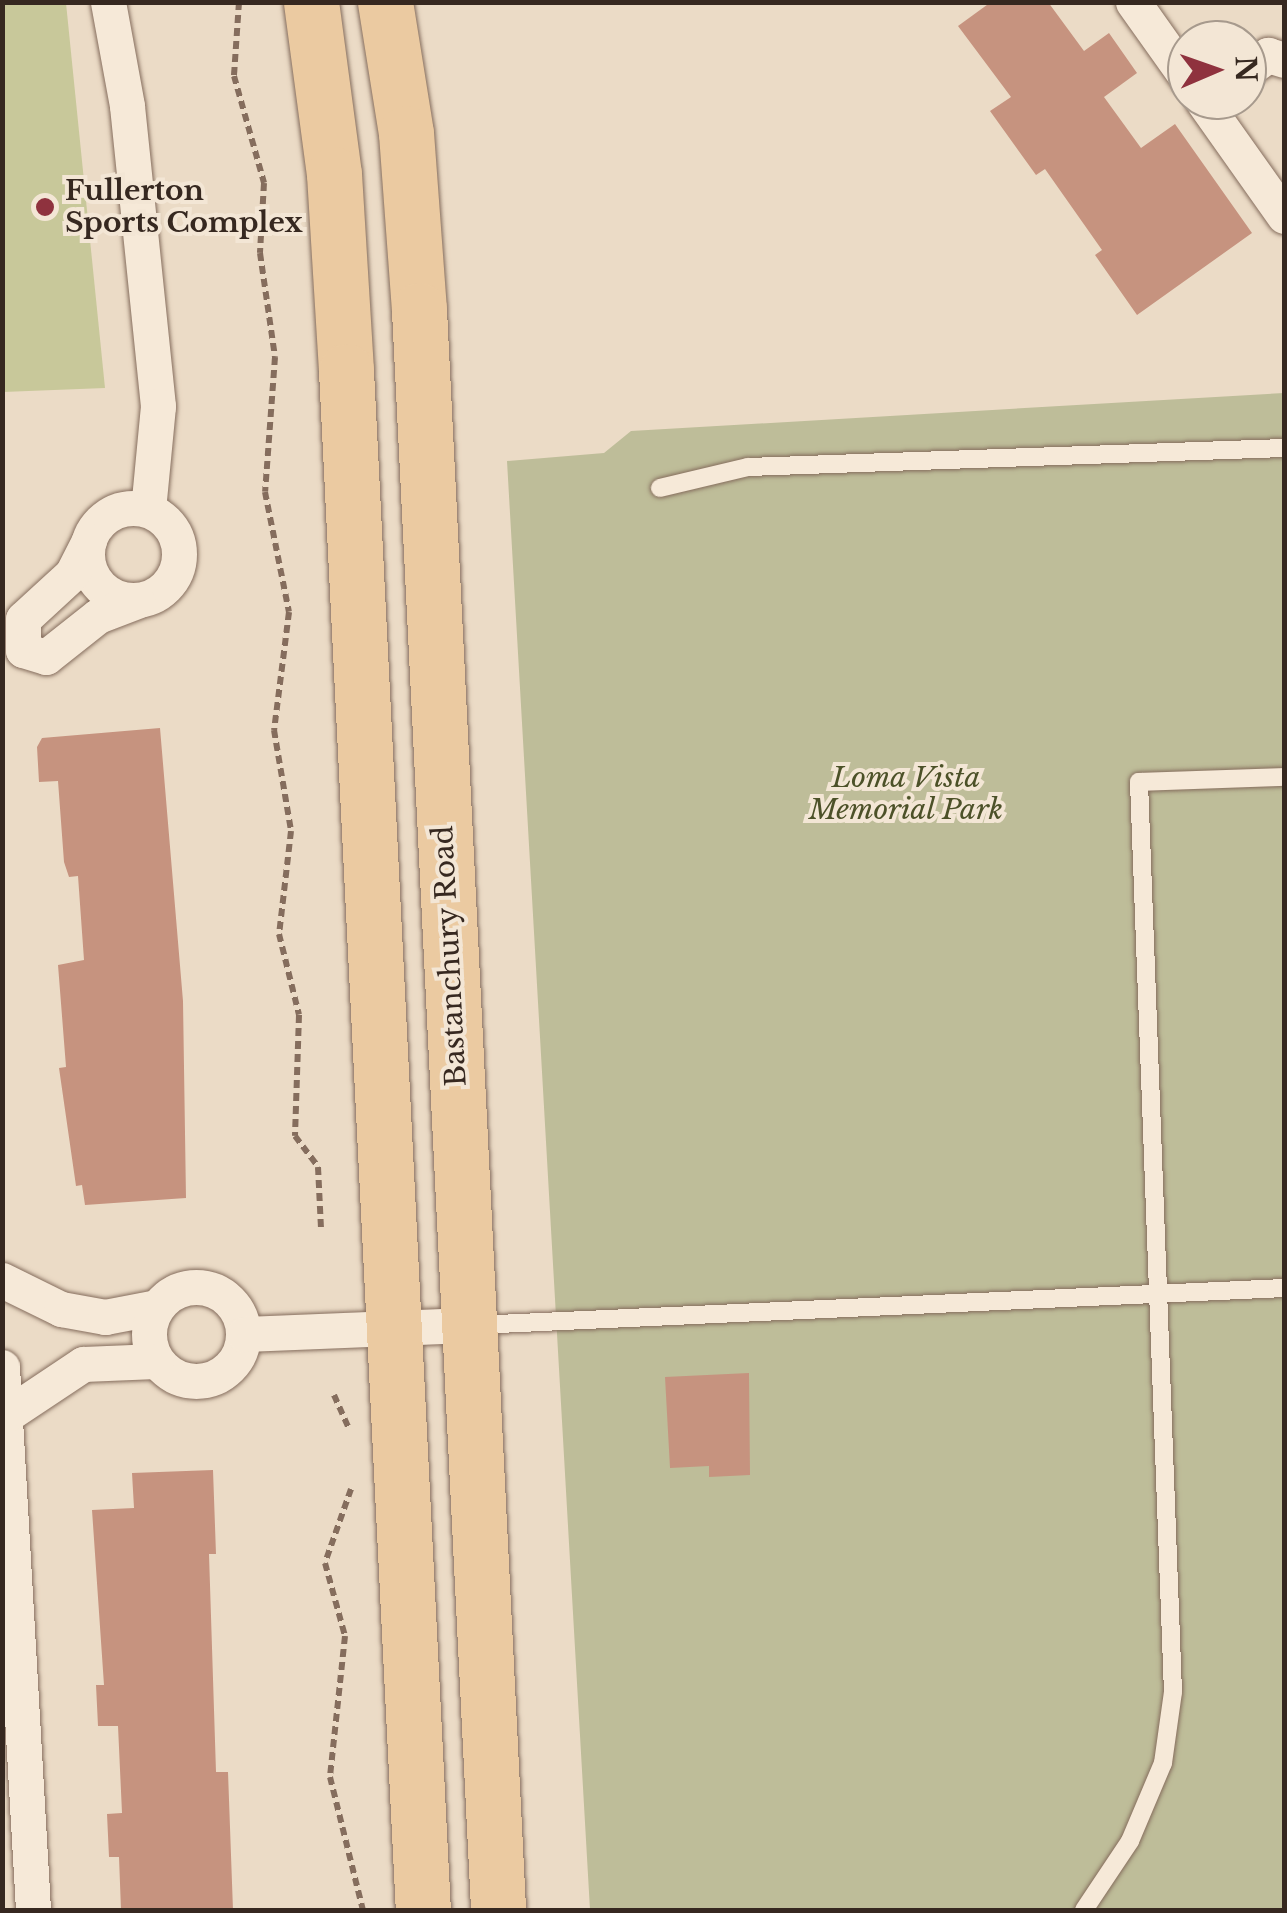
<!DOCTYPE html>
<style>
body{margin:0}
#map{position:relative;width:1287px;height:1913px;overflow:hidden;background:#ebdbc6;font-family:"Libre Baskerville",serif}
div>[style]{position:absolute}
.green>*{inset:0;background:#c8c89a}
.cemetery>*{inset:0;background:#bebd99}
.building>*{inset:0;background:#c6937f}
.path>*{height:6px;margin-top:-3px;transform-origin:0;background:repeating-linear-gradient(90deg,#856d5d 0 8px,transparent 0 13px)}
.roads{filter:drop-shadow(0 0 2px #856d5d) drop-shadow(0 0 2px #856d5d)}
.service>*{height:18px;margin:-9px;padding:0 9px;transform-origin:9px;border-radius:9px;background:#f6e9d8}
.minor>*{height:35px;margin:-17.5px;padding:0 17.5px;transform-origin:17.5px;border-radius:17.5px;background:#f6e9d8}
.minor>.ring{margin:-17.5px;padding:0;box-sizing:content-box;background:none;border:35px solid #f6e9d8;border-radius:50%}
.primary>*{height:55px;margin:-27.5px;padding:0 27.5px;transform-origin:27.5px;border-radius:27.5px;background:#ebcaa1}
.dots>*{width:28px;height:28px;translate:-50% -50%;box-sizing:border-box;border:5px solid #f3e6d5;border-radius:50%}
span{translate:-50% -50%;white-space:nowrap;text-align:center;line-height:1.15;-webkit-text-stroke:8px #f3e6d5;paint-order:stroke}
.poi-label{font-size:28px;color:#362820;font-weight:700}
.left{translate:0 -50%;text-align:left}
.park-label{font-size:28px;color:#4c5128;font-style:italic}
.street-label{font-size:28px;color:#362820}
.frame{position:absolute;inset:0;border:5px solid #362820;pointer-events:none}
.north{position:absolute;left:1167px;top:20px;width:100px;height:100px;box-sizing:border-box;background:#f3e6d5;border:2px solid #a79a8d;border-radius:50%;rotate:88deg;font-size:28px;font-weight:700;line-height:40px;text-align:center;color:#362820}
.north::after{content:'';display:block;margin:auto;width:35px;height:45px;background:#8f323e;clip-path:polygon(50% 0,100% 100%,50% 72%,0 100%)}
</style>
<div id="map">
<div class="green">
<div style="clip-path:polygon(2px 3px,66px 3px,105px 388px,3px 392px)"></div>
</div>
<div class="cemetery">
<div style="clip-path:polygon(1284px 393px,1284px 1910px,590px 1910px,507px 461px,604px 453px,631px 431px)"></div>
</div>
<div class="building">
<div style="clip-path:polygon(991px 2px,1048px 2px,1084px 51px,1109px 33px,1137px 73px,1104px 97px,1141px 148px,1175px 124px,1252px 233px,1137px 315px,1095px 255px,1102px 250px,1045px 169px,1036px 175px,990px 111px,1011px 97px,958px 26px)"></div>
<div style="clip-path:polygon(160px 728px,183px 1001px,186px 1198px,85px 1205px,82px 1185px,76px 1186px,59px 1068px,66px 1067px,58px 965px,84px 960px,78px 876px,69px 877px,64px 862px,58px 781px,39px 782px,37px 747px,42px 738px)"></div>
<div style="clip-path:polygon(749px 1373px,750px 1475px,709px 1477px,709px 1466px,670px 1468px,665px 1377px)"></div>
<div style="clip-path:polygon(213px 1470px,216px 1554px,209px 1554px,216px 1772px,228px 1772px,233px 1910px,121px 1910px,119px 1857px,109px 1857px,107px 1814px,122px 1813px,118px 1726px,98px 1726px,96px 1685px,104px 1685px,92px 1510px,134px 1508px,132px 1473px)"></div>
</div>
<div class="path">
<div style="left:239px;top:2px;width:74px;rotate:93.9deg"></div>
<div style="left:234px;top:76px;width:111px;rotate:74.3deg"></div>
<div style="left:264px;top:183px;width:70px;rotate:93.3deg"></div>
<div style="left:260px;top:253px;width:105px;rotate:81.8deg"></div>
<div style="left:275px;top:357px;width:135px;rotate:94.2deg"></div>
<div style="left:265px;top:492px;width:122px;rotate:78.7deg"></div>
<div style="left:289px;top:612px;width:119px;rotate:97.2deg"></div>
<div style="left:274px;top:730px;width:102px;rotate:80.4deg"></div>
<div style="left:291px;top:831px;width:104px;rotate:96.6deg"></div>
<div style="left:279px;top:934px;width:83px;rotate:76.1deg"></div>
<div style="left:299px;top:1015px;width:121px;rotate:91.9deg"></div>
<div style="left:295px;top:1136px;width:39px;rotate:53deg"></div>
<div style="left:318px;top:1167px;width:62px;rotate:87.2deg"></div>
<div style="left:334px;top:1395px;width:36px;rotate:66deg"></div>
<div style="left:351px;top:1489px;width:78px;rotate:109.4deg"></div>
<div style="left:325px;top:1563px;width:76px;rotate:74.7deg"></div>
<div style="left:345px;top:1636px;width:142px;rotate:96.1deg"></div>
<div style="left:330px;top:1777px;width:137px;rotate:76.1deg"></div>
</div>
<div class="roads">
<div class="service">
<div style="left:660px;top:488px;width:90px;rotate:-13.4deg"></div>
<div style="left:748px;top:467px;width:536px;rotate:-2.03deg"></div>
<div style="left:476px;top:1325px;width:809px;rotate:-2.62deg"></div>
<div style="left:1084px;top:1910px;width:83px;rotate:-56.3deg"></div>
<div style="left:1130px;top:1841px;width:85px;rotate:-67.1deg"></div>
<div style="left:1163px;top:1763px;width:72px;rotate:-82deg"></div>
<div style="left:1173px;top:1692px;width:911px;rotate:-92.14deg"></div>
<div style="left:1139px;top:782px;width:145px;rotate:-2deg"></div>
</div>
<div class="minor">
<div style="left:108px;top:2px;width:106px;rotate:79.6deg"></div>
<div style="left:127px;top:106px;width:302px;rotate:84.1deg"></div>
<div style="left:158px;top:406px;width:104px;rotate:95.5deg"></div>
<div style="left:1133px;top:2px;width:93px;rotate:54.6deg"></div>
<div style="left:1247px;top:70px;width:26px;rotate:-36deg"></div>
<div style="left:1268px;top:55px;width:17px;rotate:17deg"></div>
<div style="left:1202px;top:100px;width:142px;rotate:54.7deg"></div>
<div class="ring" style="left:87px;top:508px;width:57px;height:57px"></div>
<div style="left:23px;top:650px;width:31px;rotate:-90deg"></div>
<div style="left:23px;top:619px;width:67px;rotate:-42.6deg"></div>
<div style="left:72px;top:574px;width:37px;rotate:-63deg"></div>
<div style="left:23px;top:650px;width:24px;rotate:17deg"></div>
<div style="left:46px;top:657px;width:66px;rotate:-38.3deg"></div>
<div style="left:98px;top:616px;width:42px;rotate:-21deg"></div>
<div style="left:2px;top:1280px;width:66px;rotate:26.2deg"></div>
<div style="left:61px;top:1309px;width:45px;rotate:10.3deg"></div>
<div style="left:105px;top:1317px;width:53px;rotate:-10.9deg"></div>
<div class="ring" style="left:149px;top:1287px;width:59px;height:59px"></div>
<div style="left:244px;top:1334px;width:224px;rotate:-2.3deg"></div>
<div style="left:2px;top:1367px;width:544px;rotate:86.73deg"></div>
<div style="left:5px;top:1416px;width:94px;rotate:-33.7deg"></div>
<div style="left:83px;top:1364px;width:73px;rotate:-2.4deg"></div>
</div>
<div class="primary">
<div style="left:311px;top:2px;width:174px;rotate:82.4deg"></div>
<div style="left:334px;top:174px;width:197px;rotate:86.5deg"></div>
<div style="left:346px;top:371px;width:1541px;rotate:87.14deg"></div>
<div style="left:385px;top:2px;width:133px;rotate:80.9deg"></div>
<div style="left:406px;top:133px;width:177px;rotate:85.8deg"></div>
<div style="left:419px;top:310px;width:1602px;rotate:87.17deg"></div>
</div>
</div>
<div class="dots">
<div style="left:45px;top:207px;background:#8f323e"></div>
</div>
<div class="poi-label">
<span class="left" style="left:65px;top:207px">Fullerton<br>Sports Complex</span>
</div>
<div class="park-label">
<span style="left:906px;top:794px">Loma Vista<br>Memorial Park</span>
</div>
<div class="street-label">
<span style="left:450px;top:956px;rotate:-93deg">Bastanchury Road</span>
</div>
<div class="frame"></div>
<div class="north">N</div>
</div>
